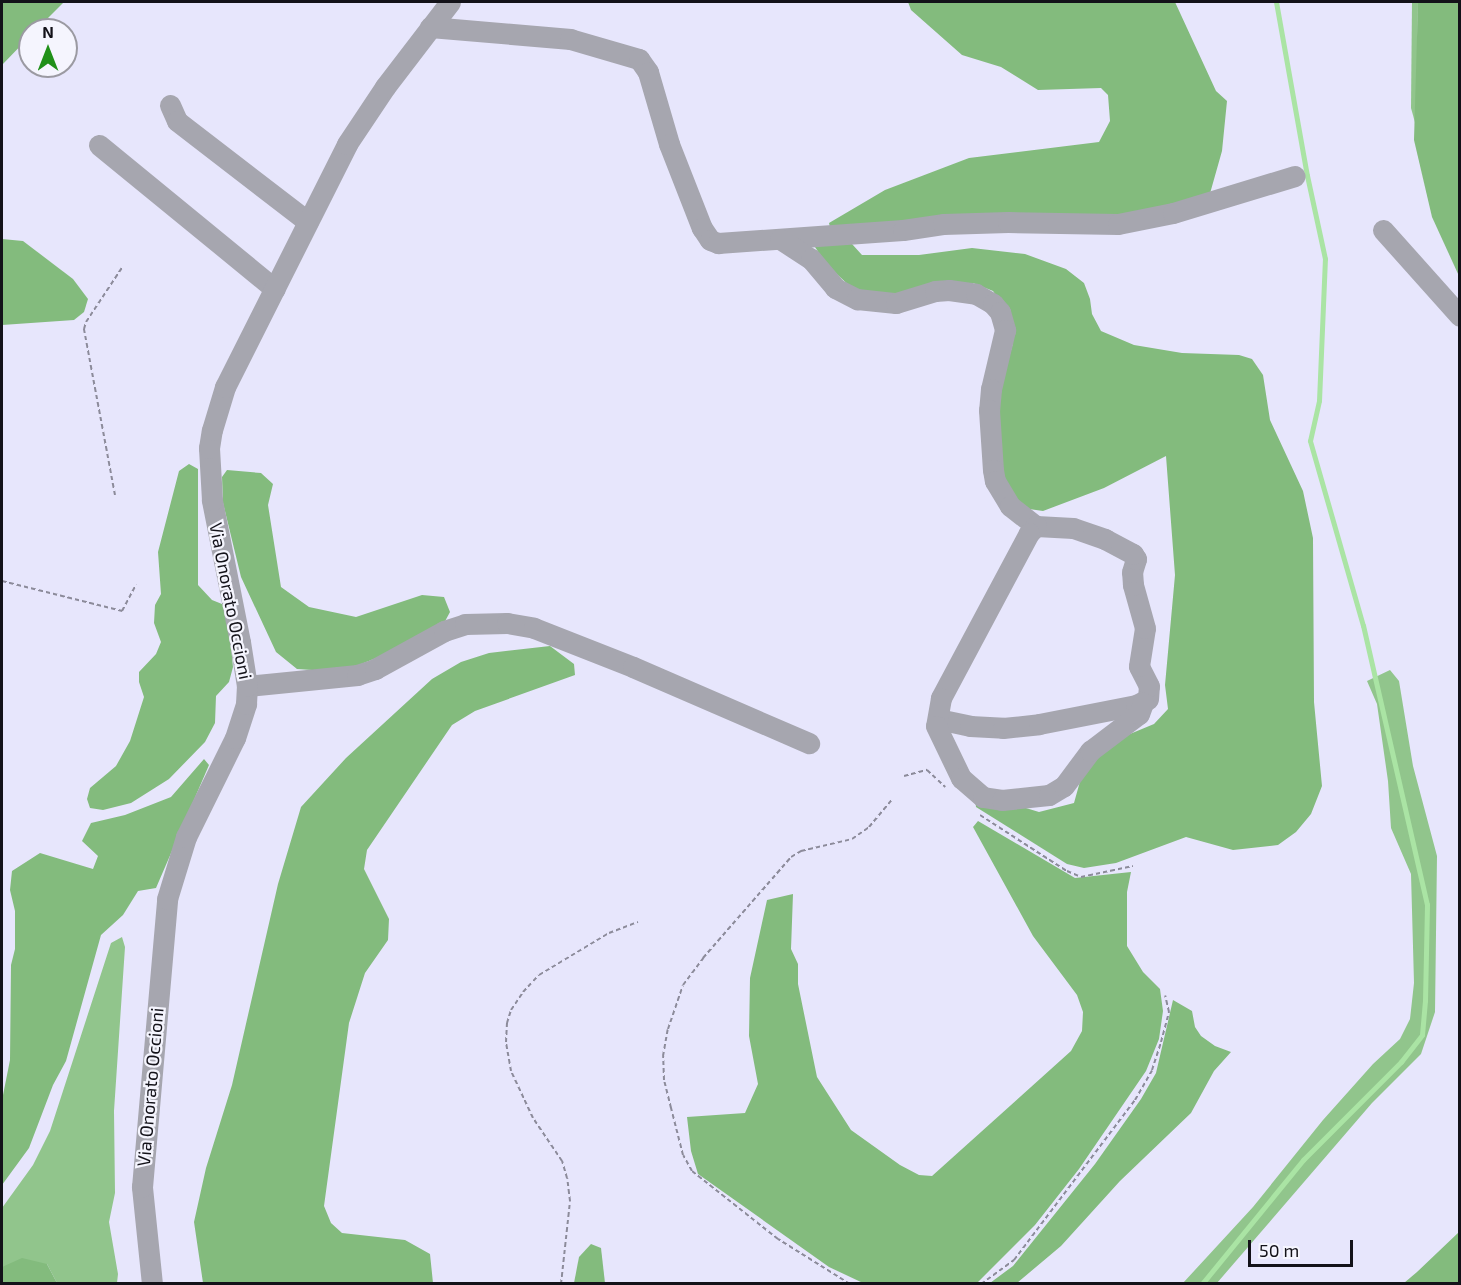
<!DOCTYPE html>
<style>
body{margin:0}
#map{position:relative;width:1461px;height:1285px;overflow:hidden;background:#e7e6fc;font-family:"Exo 2",sans-serif}
div>[style]{position:absolute}
.green>*{inset:0;background:#91c58c}
.forest>*{inset:0;background:#83bb7d}
.stream>*{height:4.5px;margin:-2.25px;padding:0 2.25px;transform-origin:2.25px;border-radius:2.25px;background:#aae4a4}
.path>*{height:2px;margin-top:-1px;transform-origin:0;background:repeating-linear-gradient(90deg,#8c8b9a 0 4.5px,transparent 0 7.5px)}
.minor>*{height:21px;margin:-10.5px;padding:0 10.5px;transform-origin:10.5px;border-radius:10.5px;background:#a6a6af}
span{translate:-50% -50%;white-space:nowrap;text-align:center;line-height:1.15;-webkit-text-stroke:4.5px #f5f5fe;paint-order:stroke}
.street-label{font-size:18px;color:#131219}
.frame{position:absolute;inset:0;border:3px solid #131219;pointer-events:none}
.north{position:absolute;left:18px;top:18px;width:60px;height:60px;box-sizing:border-box;background:#f5f5fe;border:2px solid #9b9aa2;border-radius:50%;rotate:0deg;font-size:16px;font-weight:700;line-height:24px;text-align:center;color:#131219}
.north::after{content:'';display:block;margin:auto;width:21px;height:27px;background:#209019;clip-path:polygon(50% 0,100% 100%,50% 72%,0 100%)}
.scale{position:absolute;left:1248px;top:1240px;width:105px;height:27px;box-sizing:border-box;border:3px solid #131219;border-top:0;padding-left:8px;font-size:18px;line-height:21px;white-space:nowrap;color:#131219;-webkit-text-stroke:4px #f5f5fe;paint-order:stroke}
</style>
<div id="map">
<div class="green">
<div style="clip-path:polygon(1412px 2px,1418px 2px,1416px 126px,1411px 108px)"></div>
<div style="clip-path:polygon(1390px 670px,1399px 681px,1413px 766px,1437px 856px,1435px 1012px,1421px 1054px,1372px 1103px,1217px 1283px,1183px 1283px,1253px 1207px,1323px 1120px,1373px 1064px,1400px 1039px,1410px 1019px,1414px 983px,1411px 874px,1391px 828px,1388px 781px,1377px 704px,1367px 681px)"></div>
<div style="clip-path:polygon(122px 937px,125px 947px,114px 1111px,115px 1193px,109px 1222px,118px 1274px,117px 1283px,57px 1283px,47px 1264px,2px 1267px,2px 1208px,33px 1165px,50px 1131px,111px 943px)"></div>
</div>
<div class="forest">
<div style="clip-path:polygon(2px 2px,64px 2px,36px 30px,30px 30px,30px 36px,2px 65px)"></div>
<div style="clip-path:polygon(908px 2px,1175px 2px,1216px 91px,1227px 101px,1222px 151px,1209px 197px,1139px 216px,831px 232px,829px 223px,885px 190px,969px 158px,1099px 142px,1110px 121px,1108px 95px,1101px 88px,1038px 90px,1001px 67px,962px 55px,911px 10px)"></div>
<div style="clip-path:polygon(1418px 2px,1459px 2px,1459px 276px,1432px 217px,1414px 140px)"></div>
<div style="clip-path:polygon(2px 239px,23px 241px,73px 279px,88px 299px,84px 312px,74px 320px,2px 325px)"></div>
<div style="clip-path:polygon(811px 241px,852px 244px,862px 255px,919px 255px,972px 248px,1025px 254px,1066px 269px,1084px 283px,1090px 299px,1092px 314px,1101px 331px,1134px 345px,1182px 353px,1239px 355px,1252px 359px,1263px 375px,1270px 420px,1303px 491px,1313px 538px,1314px 702px,1322px 786px,1311px 814px,1296px 832px,1278px 845px,1233px 850px,1186px 837px,1116px 863px,1084px 868px,1067px 864px,976px 807px,975px 798px,1013px 804px,1039px 812px,1074px 803px,1086px 760px,1113px 741px,1154px 724px,1168px 709px,1165px 685px,1175px 575px,1166px 456px,1104px 488px,1043px 511px,1029px 509px,1013px 500px,1004px 482px,997px 435px,1000px 390px,1013px 343px,1010px 315px,993px 291px,973px 283px,937px 284px,904px 295px,854px 290px,827px 265px)"></div>
<div style="clip-path:polygon(189px 464px,198px 469px,198px 585px,212px 600px,227px 606px,233px 667px,229px 682px,216px 696px,215px 723px,205px 742px,169px 779px,131px 803px,103px 810px,90px 808px,87px 799px,90px 788px,116px 766px,130px 741px,144px 697px,139px 682px,139px 672px,156px 654px,161px 642px,154px 623px,155px 605px,161px 594px,158px 552px,179px 471px)"></div>
<div style="clip-path:polygon(227px 470px,261px 473px,273px 484px,268px 505px,281px 587px,309px 607px,356px 617px,422px 595px,444px 597px,450px 612px,443px 625px,393px 651px,342px 672px,297px 669px,276px 652px,241px 577px,223px 503px,222px 477px)"></div>
<div style="clip-path:polygon(550px 646px,574px 664px,575px 675px,475px 711px,452px 725px,367px 850px,364px 869px,389px 919px,388px 940px,365px 973px,349px 1023px,324px 1206px,331px 1223px,342px 1233px,405px 1240px,430px 1254px,433px 1283px,203px 1283px,194px 1222px,206px 1168px,232px 1085px,278px 884px,301px 807px,346px 758px,432px 679px,461px 662px,489px 653px)"></div>
<div style="clip-path:polygon(204px 759px,209px 765px,156px 888px,138px 891px,123px 915px,101px 935px,66px 1061px,53px 1085px,29px 1148px,2px 1185px,2px 1100px,10px 1060px,11px 965px,15px 949px,15px 911px,10px 890px,12px 871px,40px 853px,93px 869px,98px 856px,82px 841px,91px 823px,125px 815px,171px 797px)"></div>
<div style="clip-path:polygon(978px 821px,1075px 878px,1131px 872px,1127px 892px,1127px 946px,1143px 972px,1160px 989px,1163px 1011px,1159px 1039px,1146px 1071px,1079px 1169px,1035px 1225px,978px 1282px,863px 1283px,829px 1267px,698px 1174px,691px 1151px,687px 1117px,745px 1113px,758px 1084px,749px 1036px,750px 978px,767px 900px,793px 894px,791px 949px,798px 964px,798px 984px,817px 1077px,851px 1130px,900px 1165px,919px 1175px,932px 1176px,1071px 1051px,1082px 1031px,1083px 1012px,1077px 995px,1033px 936px,973px 827px)"></div>
<div style="clip-path:polygon(1173px 1000px,1192px 1011px,1195px 1027px,1201px 1036px,1215px 1046px,1231px 1052px,1214px 1071px,1191px 1113px,1120px 1181px,1061px 1246px,1017px 1283px,990px 1283px,1013px 1266px,1095px 1164px,1141px 1099px,1156px 1073px)"></div>
<div style="clip-path:polygon(1459px 1232px,1459px 1283px,1404px 1283px,1417px 1272px)"></div>
<div style="clip-path:polygon(591px 1244px,601px 1248px,605px 1283px,574px 1283px,579px 1257px)"></div>
<div style="clip-path:polygon(22px 1258px,47px 1264px,57px 1283px,2px 1283px,2px 1267px)"></div>
</div>
<div class="stream">
<div style="left:1202px;top:1284px;width:160px;rotate:-50.8deg"></div>
<div style="left:1303px;top:1160px;width:139px;rotate:-45deg"></div>
<div style="left:1401px;top:1062px;width:34px;rotate:-52deg"></div>
<div style="left:1422px;top:1035px;width:34px;rotate:-85deg"></div>
<div style="left:1425px;top:1001px;width:96px;rotate:-88.8deg"></div>
<div style="left:1427px;top:905px;width:286px;rotate:-102.9deg"></div>
<div style="left:1363px;top:626px;width:192px;rotate:-106deg"></div>
<div style="left:1310px;top:441px;width:41px;rotate:-77.3deg"></div>
<div style="left:1319px;top:401px;width:142px;rotate:-87.6deg"></div>
<div style="left:1325px;top:259px;width:85px;rotate:-102.2deg"></div>
<div style="left:1307px;top:176px;width:177px;rotate:-100.1deg"></div>
</div>
<div class="path">
<div style="left:115px;top:495px;width:169px;rotate:-100.6deg"></div>
<div style="left:84px;top:329px;width:7px;rotate:-74deg"></div>
<div style="left:86px;top:322px;width:67px;rotate:-56.5deg"></div>
<div style="left:2px;top:581px;width:124px;rotate:14deg"></div>
<div style="left:122px;top:611px;width:30px;rotate:-62deg"></div>
<div style="left:904px;top:776px;width:24px;rotate:-15deg"></div>
<div style="left:927px;top:770px;width:25px;rotate:43deg"></div>
<div style="left:980px;top:815px;width:103px;rotate:32.8deg"></div>
<div style="left:1067px;top:871px;width:15px;rotate:23deg"></div>
<div style="left:1081px;top:877px;width:53px;rotate:-11.9deg"></div>
<div style="left:561px;top:1284px;width:83px;rotate:-83.8deg"></div>
<div style="left:570px;top:1201px;width:23px;rotate:-97deg"></div>
<div style="left:567px;top:1178px;width:18px;rotate:-106deg"></div>
<div style="left:562px;top:1161px;width:52px;rotate:-124deg"></div>
<div style="left:533px;top:1118px;width:52px;rotate:-115.1deg"></div>
<div style="left:511px;top:1071px;width:29px;rotate:-100deg"></div>
<div style="left:506px;top:1042px;width:19px;rotate:-87deg"></div>
<div style="left:507px;top:1023px;width:14px;rotate:-73deg"></div>
<div style="left:511px;top:1010px;width:22px;rotate:-56deg"></div>
<div style="left:523px;top:992px;width:23px;rotate:-47deg"></div>
<div style="left:539px;top:975px;width:82px;rotate:-31deg"></div>
<div style="left:609px;top:933px;width:31px;rotate:-21deg"></div>
<div style="left:850px;top:1284px;width:85px;rotate:-148deg"></div>
<div style="left:778px;top:1239px;width:110px;rotate:-141.7deg"></div>
<div style="left:692px;top:1171px;width:18px;rotate:-119deg"></div>
<div style="left:683px;top:1155px;width:49px;rotate:-104.3deg"></div>
<div style="left:671px;top:1108px;width:29px;rotate:-104deg"></div>
<div style="left:664px;top:1080px;width:24px;rotate:-92deg"></div>
<div style="left:663px;top:1056px;width:27px;rotate:-80deg"></div>
<div style="left:668px;top:1029px;width:46px;rotate:-71.2deg"></div>
<div style="left:683px;top:985px;width:34px;rotate:-53deg"></div>
<div style="left:703px;top:958px;width:134px;rotate:-48.9deg"></div>
<div style="left:791px;top:857px;width:12px;rotate:-31deg"></div>
<div style="left:801px;top:851px;width:52px;rotate:-13.2deg"></div>
<div style="left:852px;top:839px;width:21px;rotate:-35deg"></div>
<div style="left:869px;top:827px;width:35px;rotate:-50deg"></div>
<div style="left:981px;top:1284px;width:41px;rotate:-36deg"></div>
<div style="left:1014px;top:1260px;width:201px;rotate:-52.9deg"></div>
<div style="left:1135px;top:1100px;width:34px;rotate:-60deg"></div>
<div style="left:1152px;top:1070px;width:29px;rotate:-72deg"></div>
<div style="left:1161px;top:1042px;width:31px;rotate:-75deg"></div>
<div style="left:1169px;top:1012px;width:17px;rotate:-103deg"></div>
</div>
<div class="minor">
<div style="left:430px;top:27px;width:141px;rotate:4.9deg"></div>
<div style="left:570px;top:39px;width:72px;rotate:16.2deg"></div>
<div style="left:639px;top:59px;width:16px;rotate:55deg"></div>
<div style="left:648px;top:72px;width:75px;rotate:73.7deg"></div>
<div style="left:669px;top:144px;width:90px;rotate:68.6deg"></div>
<div style="left:702px;top:228px;width:14px;rotate:56deg"></div>
<div style="left:710px;top:240px;width:9px;rotate:21deg"></div>
<div style="left:718px;top:243px;width:185px;rotate:-4deg"></div>
<div style="left:903px;top:230px;width:40px;rotate:-8.5deg"></div>
<div style="left:943px;top:224px;width:65px;rotate:-1.8deg"></div>
<div style="left:1008px;top:222px;width:110px;rotate:1deg"></div>
<div style="left:1118px;top:224px;width:56px;rotate:-11.3deg"></div>
<div style="left:1173px;top:213px;width:127px;rotate:-16.9deg"></div>
<div style="left:170px;top:105px;width:17px;rotate:66deg"></div>
<div style="left:177px;top:121px;width:165px;rotate:37.6deg"></div>
<div style="left:99px;top:145px;width:227px;rotate:39.3deg"></div>
<div style="left:1383px;top:230px;width:115px;rotate:48.2deg"></div>
<div style="left:780px;top:239px;width:37px;rotate:33deg"></div>
<div style="left:811px;top:259px;width:38px;rotate:50deg"></div>
<div style="left:835px;top:288px;width:25px;rotate:27deg"></div>
<div style="left:857px;top:299px;width:39px;rotate:6deg"></div>
<div style="left:896px;top:303px;width:41px;rotate:-17.1deg"></div>
<div style="left:935px;top:291px;width:14px;rotate:-4deg"></div>
<div style="left:949px;top:290px;width:27px;rotate:8deg"></div>
<div style="left:976px;top:294px;width:20px;rotate:30deg"></div>
<div style="left:993px;top:304px;width:11px;rotate:49deg"></div>
<div style="left:1000px;top:312px;width:19px;rotate:74deg"></div>
<div style="left:1005px;top:330px;width:61px;rotate:103.3deg"></div>
<div style="left:991px;top:389px;width:21px;rotate:95deg"></div>
<div style="left:989px;top:410px;width:60px;rotate:86.2deg"></div>
<div style="left:993px;top:470px;width:11px;rotate:80deg"></div>
<div style="left:995px;top:481px;width:29px;rotate:59deg"></div>
<div style="left:1010px;top:506px;width:33px;rotate:38deg"></div>
<div style="left:247px;top:686px;width:111px;rotate:-5.7deg"></div>
<div style="left:357px;top:675px;width:19px;rotate:-18deg"></div>
<div style="left:375px;top:669px;width:79px;rotate:-28.8deg"></div>
<div style="left:444px;top:631px;width:22px;rotate:-18deg"></div>
<div style="left:465px;top:624px;width:42px;rotate:-1.4deg"></div>
<div style="left:507px;top:623px;width:27px;rotate:10deg"></div>
<div style="left:534px;top:628px;width:106px;rotate:21.5deg"></div>
<div style="left:633px;top:667px;width:192px;rotate:23.4deg"></div>
<div style="left:938px;top:719px;width:33px;rotate:12deg"></div>
<div style="left:970px;top:726px;width:33px;rotate:3deg"></div>
<div style="left:1003px;top:728px;width:36px;rotate:-6deg"></div>
<div style="left:1039px;top:724px;width:99px;rotate:-11.1deg"></div>
<div style="left:1136px;top:705px;width:13px;rotate:-27deg"></div>
<div style="left:1148px;top:699px;width:13px;rotate:-86deg"></div>
<div style="left:1149px;top:686px;width:22px;rotate:-117deg"></div>
<div style="left:1139px;top:666px;width:38px;rotate:-81deg"></div>
<div style="left:1145px;top:628px;width:45px;rotate:-105.6deg"></div>
<div style="left:1133px;top:585px;width:13px;rotate:-94deg"></div>
<div style="left:1132px;top:572px;width:14px;rotate:-73deg"></div>
<div style="left:1136px;top:559px;width:6px;rotate:-121deg"></div>
<div style="left:1133px;top:554px;width:32px;rotate:-152deg"></div>
<div style="left:1105px;top:539px;width:34px;rotate:-161deg"></div>
<div style="left:1073px;top:528px;width:37px;rotate:-177deg"></div>
<div style="left:1036px;top:526px;width:10px;rotate:135deg"></div>
<div style="left:1029px;top:533px;width:187px;rotate:118.1deg"></div>
<div style="left:941px;top:698px;width:28px;rotate:100deg"></div>
<div style="left:936px;top:726px;width:58px;rotate:64.3deg"></div>
<div style="left:961px;top:778px;width:29px;rotate:41deg"></div>
<div style="left:983px;top:797px;width:19px;rotate:9deg"></div>
<div style="left:1002px;top:800px;width:47px;rotate:-6.1deg"></div>
<div style="left:1049px;top:795px;width:17px;rotate:-31deg"></div>
<div style="left:1064px;top:786px;width:44px;rotate:-53.4deg"></div>
<div style="left:1090px;top:751px;width:61px;rotate:-37.1deg"></div>
<div style="left:1139px;top:714px;width:12px;rotate:-70deg"></div>
<div style="left:152px;top:1284px;width:98px;rotate:-95.9deg"></div>
<div style="left:142px;top:1187px;width:289px;rotate:-85deg"></div>
<div style="left:167px;top:899px;width:65px;rotate:-73deg"></div>
<div style="left:186px;top:837px;width:110px;rotate:-63.7deg"></div>
<div style="left:235px;top:738px;width:36px;rotate:-72deg"></div>
<div style="left:246px;top:704px;width:18px;rotate:-87deg"></div>
<div style="left:247px;top:686px;width:45px;rotate:-99deg"></div>
<div style="left:240px;top:642px;width:145px;rotate:-101.2deg"></div>
<div style="left:212px;top:500px;width:52px;rotate:-93.3deg"></div>
<div style="left:209px;top:448px;width:18px;rotate:-81deg"></div>
<div style="left:212px;top:430px;width:45px;rotate:-73.2deg"></div>
<div style="left:225px;top:387px;width:272px;rotate:-63.3deg"></div>
<div style="left:347px;top:144px;width:69px;rotate:-56.3deg"></div>
<div style="left:385px;top:87px;width:107px;rotate:-52.6deg"></div>
</div>
<div class="street-label">
<span style="left:231px;top:601px;rotate:79deg">Via Onorato Occioni</span>
<span style="left:150px;top:1087px;rotate:-85deg">Via Onorato Occioni</span>
</div>
<div class="frame"></div>
<div class="north">N</div>
<div class="scale">50 m</div>
</div>
